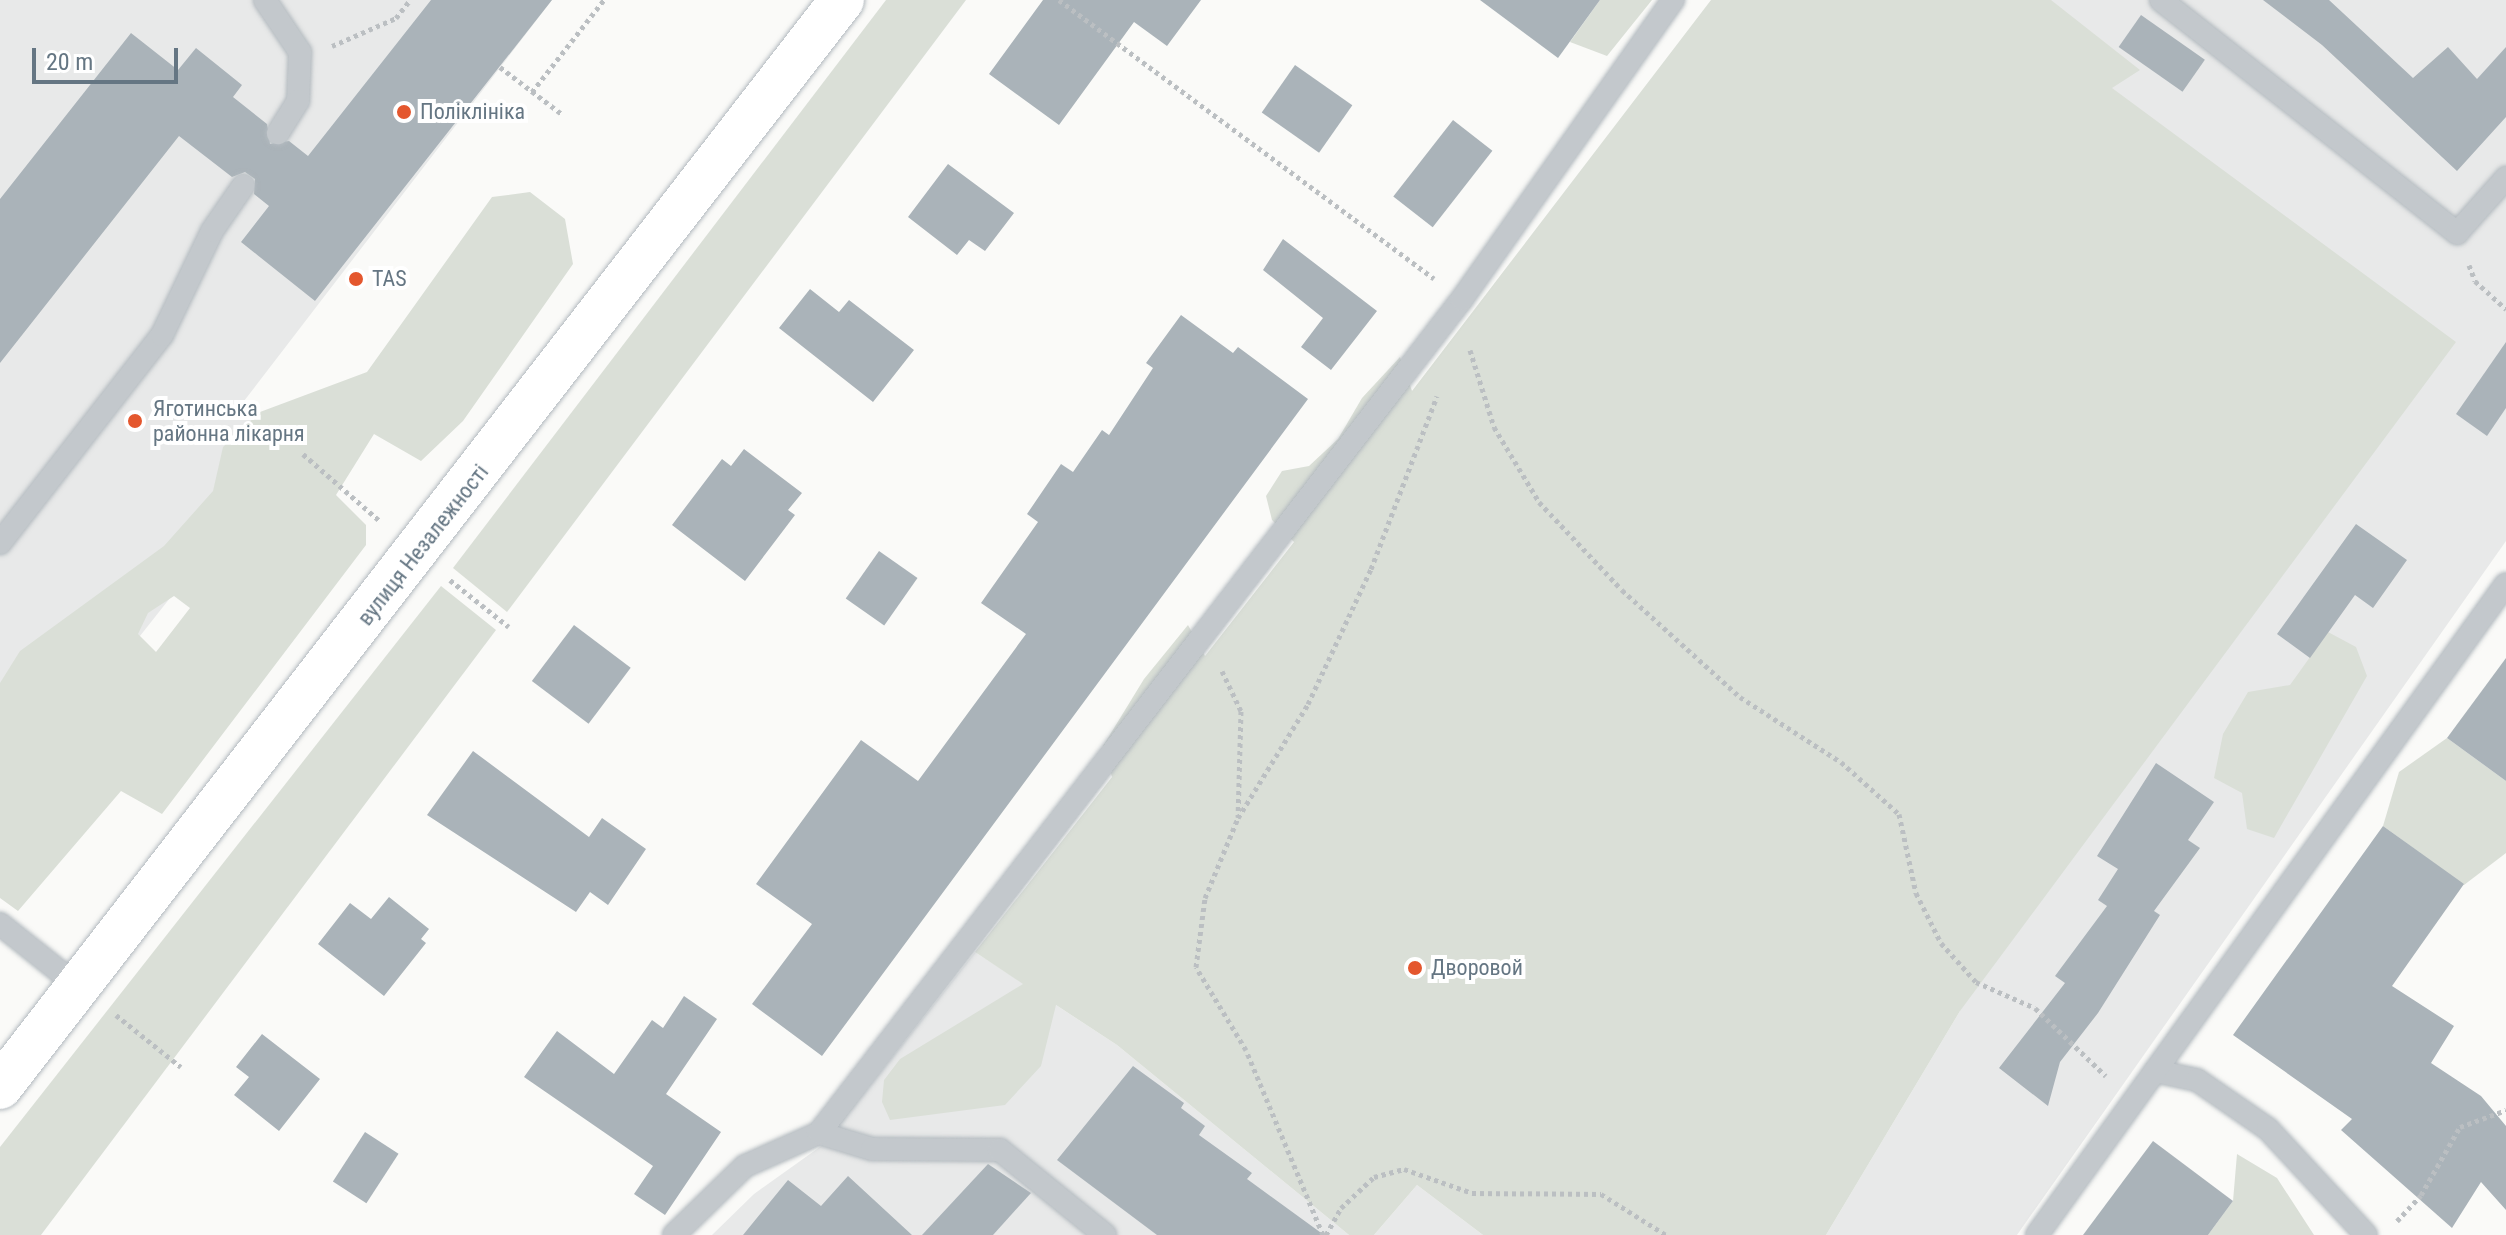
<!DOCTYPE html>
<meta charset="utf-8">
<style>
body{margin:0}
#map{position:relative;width:2506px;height:1235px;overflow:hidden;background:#fafaf8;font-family:"Roboto Condensed",sans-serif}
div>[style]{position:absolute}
.built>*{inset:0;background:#e8e9e9}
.green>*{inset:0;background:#dadfd7}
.building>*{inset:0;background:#aab3b9;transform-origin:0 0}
.path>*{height:5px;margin-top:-2.5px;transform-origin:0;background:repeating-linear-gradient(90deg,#bbbfc2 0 4px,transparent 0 8px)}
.roads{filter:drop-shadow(0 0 2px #b3babf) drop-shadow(0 0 2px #b3babf)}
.service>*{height:22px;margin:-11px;padding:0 11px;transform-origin:11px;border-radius:11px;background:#c3c8cc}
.secondary>*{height:44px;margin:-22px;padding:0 22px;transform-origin:22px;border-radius:22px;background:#fff}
.dots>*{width:22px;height:22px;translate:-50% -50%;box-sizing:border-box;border:4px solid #fff;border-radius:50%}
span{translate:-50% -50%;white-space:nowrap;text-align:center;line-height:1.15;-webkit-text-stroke:8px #fff;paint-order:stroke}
.poi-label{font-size:22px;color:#657683}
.left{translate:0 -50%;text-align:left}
.street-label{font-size:22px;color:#657683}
.scale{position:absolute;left:32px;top:48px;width:146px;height:36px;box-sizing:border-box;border:4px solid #657683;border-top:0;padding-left:10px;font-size:24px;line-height:28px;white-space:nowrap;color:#657683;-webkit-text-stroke:6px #fff;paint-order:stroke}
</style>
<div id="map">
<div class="built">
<div style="clip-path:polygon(0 0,552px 0,244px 401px,295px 440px,0 813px)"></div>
<div style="clip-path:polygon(1993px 0,2506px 0,2506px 541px,2017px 1235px,1826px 1235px,1960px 1011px)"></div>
<div style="clip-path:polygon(975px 952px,1117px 1045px,1349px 1235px,712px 1235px,754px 1194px,824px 1144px)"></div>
<div style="clip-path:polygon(1417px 1185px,1483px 1235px,1374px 1235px)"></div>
</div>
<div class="green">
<div style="clip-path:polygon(886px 0,966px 0,507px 612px,453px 568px)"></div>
<div style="clip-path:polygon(1600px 0,1652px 0,1607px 56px,1570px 42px)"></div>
<div style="clip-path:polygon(1711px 0,2051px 0,2140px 70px,2112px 88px,2456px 342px,1960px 1011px,1826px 1235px,1483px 1235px,1417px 1185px,1374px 1235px,1349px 1235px,1117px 1045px,1056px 1005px,1041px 1066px,1005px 1105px,890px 1120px,882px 1102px,884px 1080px,900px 1059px,1023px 984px,975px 952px,1112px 777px,1103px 746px,1144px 679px,1188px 625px,1205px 656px,1294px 542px,1272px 520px,1266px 496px,1282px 471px,1309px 466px,1338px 439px,1362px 398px,1400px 357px,1412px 391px)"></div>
<div style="clip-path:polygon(evenodd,530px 192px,565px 219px,573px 264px,463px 421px,421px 461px,374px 434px,336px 495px,366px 525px,366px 545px,162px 814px,121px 791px,18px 911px,0 898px,0 683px,20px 651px,164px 546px,213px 491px,223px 447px,260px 412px,367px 372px,492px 197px,530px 192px,174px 596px,190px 608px,156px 652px,138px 634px,148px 613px,174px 596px)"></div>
<div style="clip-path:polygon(441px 586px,496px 630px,41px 1235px,0 1235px,0 1147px)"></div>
<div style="clip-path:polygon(2328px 632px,2356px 647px,2367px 676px,2274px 838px,2247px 829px,2242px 793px,2214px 778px,2223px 734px,2248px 692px,2290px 685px)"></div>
<div style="clip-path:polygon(2447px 738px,2506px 781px,2506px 853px,2464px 885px,2383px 826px,2399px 772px)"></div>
<div style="clip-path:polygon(2237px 1154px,2277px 1178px,2314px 1235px,2208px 1235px,2233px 1201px)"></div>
</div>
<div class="building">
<div style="clip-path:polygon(431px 0,552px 0,315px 301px,241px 242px,269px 206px,254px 194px,255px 179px,245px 172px,232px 177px,179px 136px,0 363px,0 199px,131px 33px,178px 70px,196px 48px,242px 85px,233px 97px,267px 124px,270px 144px,289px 141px,308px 156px)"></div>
<div style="clip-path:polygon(1043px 0,1201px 0,1167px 46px,1134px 22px,1059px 125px,989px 74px)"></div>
<div style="clip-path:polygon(1480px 0,1600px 0,1558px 58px)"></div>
<div style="clip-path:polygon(2263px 0,2329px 0,2413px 78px,2448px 47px,2477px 79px,2506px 47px,2506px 117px,2457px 171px,2322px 45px)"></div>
<div style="left:2141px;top:15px;width:78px;height:39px;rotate:35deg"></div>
<div style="left:1295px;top:65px;width:70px;height:58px;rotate:35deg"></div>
<div style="left:1453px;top:120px;width:50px;height:97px;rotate:38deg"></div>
<div style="clip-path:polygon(948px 164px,1014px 213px,985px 251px,969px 240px,957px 255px,908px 217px)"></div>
<div style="clip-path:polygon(1283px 239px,1377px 311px,1331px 370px,1301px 347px,1323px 318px,1263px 270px)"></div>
<div style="clip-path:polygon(810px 289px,839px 312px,849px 300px,914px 350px,873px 402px,779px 328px)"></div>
<div style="clip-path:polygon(1181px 315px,1233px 353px,1238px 347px,1308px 399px,822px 1056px,752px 1004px,812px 924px,756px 884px,861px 740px,918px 781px,1026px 634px,981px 603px,1038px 522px,1027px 514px,1061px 464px,1073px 472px,1102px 430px,1109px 435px,1153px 368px,1146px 363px)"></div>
<div style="clip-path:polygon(2506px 342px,2506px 408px,2487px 436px,2456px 414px)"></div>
<div style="clip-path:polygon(744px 449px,802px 493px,788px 510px,795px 515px,745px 581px,672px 525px,722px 459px,731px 466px)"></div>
<div style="clip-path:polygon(2356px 524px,2407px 560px,2373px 608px,2355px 595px,2310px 658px,2277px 634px)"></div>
<div style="left:879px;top:551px;width:47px;height:58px;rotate:35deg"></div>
<div style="left:574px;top:625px;width:71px;height:70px;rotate:37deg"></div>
<div style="clip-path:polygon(2506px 658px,2506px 781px,2447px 738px)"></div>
<div style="clip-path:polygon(473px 751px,589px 837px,602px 818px,646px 849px,608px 905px,590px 892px,576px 912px,427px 815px)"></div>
<div style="clip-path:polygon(2156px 763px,2214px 802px,2188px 840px,2200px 848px,2154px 911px,2160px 915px,2098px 1013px,2060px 1062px,2048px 1106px,1999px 1068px,2065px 983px,2055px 976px,2107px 906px,2098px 900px,2118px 869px,2097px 856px)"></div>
<div style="clip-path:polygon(2383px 826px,2464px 884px,2392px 986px,2454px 1026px,2431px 1063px,2481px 1096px,2506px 1126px,2506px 1210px,2481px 1182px,2452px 1228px,2341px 1130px,2352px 1119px,2233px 1035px)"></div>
<div style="clip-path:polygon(389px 897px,429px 929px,421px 939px,426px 943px,384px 996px,318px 944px,350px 903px,371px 919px)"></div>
<div style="clip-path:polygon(684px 996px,717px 1019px,666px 1094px,721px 1132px,665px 1215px,634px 1194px,653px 1166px,524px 1077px,557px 1031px,614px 1074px,652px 1020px,663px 1028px)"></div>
<div style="clip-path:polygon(262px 1034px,320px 1079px,279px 1131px,234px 1095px,249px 1077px,236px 1067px)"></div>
<div style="clip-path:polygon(1133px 1066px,1184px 1103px,1181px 1108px,1205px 1126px,1199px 1135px,1252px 1173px,1247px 1179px,1324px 1235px,1157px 1235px,1057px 1160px)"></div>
<div style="left:365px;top:1132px;width:40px;height:59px;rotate:33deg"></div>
<div style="clip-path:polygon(2153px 1141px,2233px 1201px,2208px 1235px,2083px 1235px)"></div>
<div style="clip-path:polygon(988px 1164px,1031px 1193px,993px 1235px,922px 1235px)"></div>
<div style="clip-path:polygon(848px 1176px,912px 1235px,743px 1235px,788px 1180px,821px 1206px)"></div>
</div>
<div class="path">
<div style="left:1059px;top:0;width:467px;rotate:36.6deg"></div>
<div style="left:332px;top:46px;width:70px;rotate:-23.6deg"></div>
<div style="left:396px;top:18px;width:23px;rotate:-52deg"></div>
<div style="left:500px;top:67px;width:78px;rotate:37.2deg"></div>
<div style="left:532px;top:92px;width:117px;rotate:-52deg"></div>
<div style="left:2469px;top:265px;width:17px;rotate:69deg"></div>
<div style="left:2475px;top:281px;width:42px;rotate:42.1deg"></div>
<div style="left:1470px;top:350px;width:81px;rotate:72.7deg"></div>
<div style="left:1494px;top:427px;width:87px;rotate:59deg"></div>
<div style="left:1539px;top:502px;width:121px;rotate:46.7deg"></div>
<div style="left:1622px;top:590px;width:159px;rotate:42.2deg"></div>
<div style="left:1740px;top:697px;width:120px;rotate:32.8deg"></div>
<div style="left:1841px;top:762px;width:78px;rotate:41.9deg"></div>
<div style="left:1899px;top:814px;width:81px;rotate:77.9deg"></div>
<div style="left:1916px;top:893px;width:56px;rotate:63.4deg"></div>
<div style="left:1941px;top:943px;width:52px;rotate:48.1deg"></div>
<div style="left:1976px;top:982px;width:64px;rotate:23.8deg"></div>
<div style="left:2035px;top:1008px;width:98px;rotate:43.8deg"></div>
<div style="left:303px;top:454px;width:103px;rotate:41.1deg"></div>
<div style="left:450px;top:580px;width:75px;rotate:38.5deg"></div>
<div style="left:1222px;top:671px;width:44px;rotate:64.6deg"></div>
<div style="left:1241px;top:711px;width:106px;rotate:91.6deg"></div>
<div style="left:116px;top:1015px;width:83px;rotate:38.7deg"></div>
<div style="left:2397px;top:1221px;width:35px;rotate:-47deg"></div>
<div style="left:2421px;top:1195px;width:78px;rotate:-60.2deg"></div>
<div style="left:2460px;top:1127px;width:49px;rotate:-20.3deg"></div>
<div style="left:1323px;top:1235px;width:200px;rotate:-112.6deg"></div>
<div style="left:1246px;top:1050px;width:97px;rotate:-121.1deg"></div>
<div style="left:1196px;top:967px;width:70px;rotate:-82.6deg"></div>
<div style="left:1205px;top:898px;width:87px;rotate:-67.6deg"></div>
<div style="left:1238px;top:818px;width:134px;rotate:-58.4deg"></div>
<div style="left:1308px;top:704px;width:149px;rotate:-65deg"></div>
<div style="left:1371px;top:569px;width:185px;rotate:-69.1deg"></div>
<div style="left:1326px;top:1235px;width:31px;rotate:-61deg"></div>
<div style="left:1341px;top:1208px;width:45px;rotate:-43.2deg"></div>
<div style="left:1374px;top:1177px;width:31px;rotate:-15deg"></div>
<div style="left:1404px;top:1169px;width:72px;rotate:19.4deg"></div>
<div style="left:1472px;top:1193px;width:129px;rotate:0.4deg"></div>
<div style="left:1601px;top:1194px;width:77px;rotate:32.2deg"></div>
</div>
<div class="roads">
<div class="service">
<div style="left:265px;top:0;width:63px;rotate:56.1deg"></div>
<div style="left:300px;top:52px;width:49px;rotate:92.3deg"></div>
<div style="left:298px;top:101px;width:38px;rotate:122deg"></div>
<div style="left:2161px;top:0;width:377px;rotate:38.2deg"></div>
<div style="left:2457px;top:233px;width:74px;rotate:-48.3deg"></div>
<div style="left:0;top:543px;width:264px;rotate:-52.1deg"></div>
<div style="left:162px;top:335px;width:115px;rotate:-64.3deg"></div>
<div style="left:212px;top:231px;width:55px;rotate:-55.4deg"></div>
<div style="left:0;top:924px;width:101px;rotate:38.6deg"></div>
<div style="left:2155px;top:1071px;width:43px;rotate:12.1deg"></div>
<div style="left:2197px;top:1080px;width:86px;rotate:34.6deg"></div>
<div style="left:2268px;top:1129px;width:144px;rotate:47.2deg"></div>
<div style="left:819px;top:1133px;width:55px;rotate:16.8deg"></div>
<div style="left:872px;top:1149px;width:128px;rotate:0.4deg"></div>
<div style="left:1000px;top:1150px;width:135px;rotate:39deg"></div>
<div style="left:674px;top:1235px;width:99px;rotate:-44.2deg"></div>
<div style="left:745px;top:1166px;width:81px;rotate:-24deg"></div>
<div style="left:819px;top:1133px;width:1053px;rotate:-52.37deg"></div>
<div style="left:1462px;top:299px;width:366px;rotate:-54.8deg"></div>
<div style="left:2037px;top:1235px;width:802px;rotate:-54.23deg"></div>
</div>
<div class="secondary">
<div style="left:0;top:1087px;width:1375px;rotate:-52.24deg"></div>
</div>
</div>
<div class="dots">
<div style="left:404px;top:112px;background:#e4572e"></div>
<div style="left:356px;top:279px;background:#e4572e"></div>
<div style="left:135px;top:421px;background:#e4572e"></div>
<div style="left:1415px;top:968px;background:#e4572e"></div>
</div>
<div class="poi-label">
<span class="left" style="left:420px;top:112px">Поліклініка</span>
<span class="left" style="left:372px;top:279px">TAS</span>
<span class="left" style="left:153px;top:421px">Яготинська<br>районна лікарня</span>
<span class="left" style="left:1431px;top:968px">Дворовой</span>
</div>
<div class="street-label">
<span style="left:423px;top:545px;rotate:-52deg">вулиця Незалежності</span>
</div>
<div class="scale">20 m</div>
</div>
